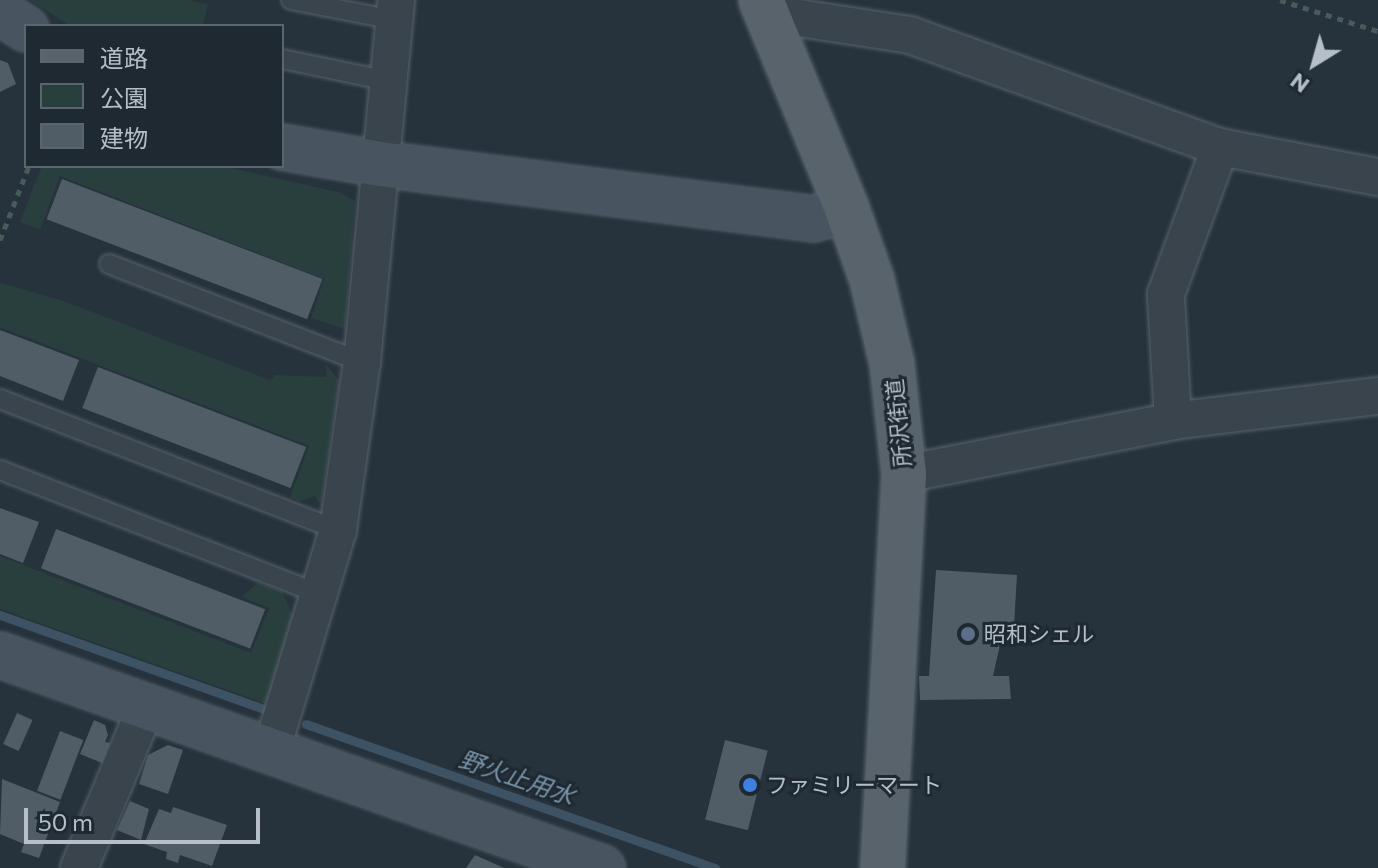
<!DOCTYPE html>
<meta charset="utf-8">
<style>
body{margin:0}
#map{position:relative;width:1378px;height:868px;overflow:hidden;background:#26323c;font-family:Commissioner,"Noto Sans JP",sans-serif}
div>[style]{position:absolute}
.green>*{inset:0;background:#293f3e}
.stream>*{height:9px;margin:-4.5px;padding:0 4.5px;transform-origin:4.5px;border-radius:4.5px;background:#3d5263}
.building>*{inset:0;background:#505d67;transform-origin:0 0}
.path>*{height:5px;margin-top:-2.5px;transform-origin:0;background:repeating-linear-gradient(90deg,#485b5c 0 6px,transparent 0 12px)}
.roads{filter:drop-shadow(0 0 2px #58626b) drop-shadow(0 0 2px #58626b)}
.lane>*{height:18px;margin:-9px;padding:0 9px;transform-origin:9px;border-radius:9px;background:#3a444d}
.street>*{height:36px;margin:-18px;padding:0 18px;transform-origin:18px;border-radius:18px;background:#3a444d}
.secondary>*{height:44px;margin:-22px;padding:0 22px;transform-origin:22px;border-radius:22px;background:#48545f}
.primary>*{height:44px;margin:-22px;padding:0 22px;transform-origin:22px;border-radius:22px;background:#58636c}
.dots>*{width:22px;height:22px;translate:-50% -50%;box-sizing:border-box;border:4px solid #1f2932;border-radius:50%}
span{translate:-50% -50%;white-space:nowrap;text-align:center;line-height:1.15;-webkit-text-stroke:6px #1f2932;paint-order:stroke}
.street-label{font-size:22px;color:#b6bfc8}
.poi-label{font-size:22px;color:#b6bfc8}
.left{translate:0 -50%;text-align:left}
.water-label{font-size:24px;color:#7993a8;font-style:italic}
.legend{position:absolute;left:24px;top:24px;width:260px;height:144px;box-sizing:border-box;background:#1f2932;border:2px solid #5b656e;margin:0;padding:10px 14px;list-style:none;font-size:24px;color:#b6bfc8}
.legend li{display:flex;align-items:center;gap:16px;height:40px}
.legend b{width:40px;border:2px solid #5b656e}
.north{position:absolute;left:1274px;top:24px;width:80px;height:80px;-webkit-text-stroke:6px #1f2932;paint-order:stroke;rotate:217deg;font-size:22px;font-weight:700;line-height:32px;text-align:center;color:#b6bfc8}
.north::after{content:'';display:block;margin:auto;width:28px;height:36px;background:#b6bfc8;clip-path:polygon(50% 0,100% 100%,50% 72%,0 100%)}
.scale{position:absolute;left:24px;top:808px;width:236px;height:36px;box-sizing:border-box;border:4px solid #b6bfc8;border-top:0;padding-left:10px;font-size:24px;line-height:28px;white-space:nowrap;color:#b6bfc8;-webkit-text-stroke:6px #1f2932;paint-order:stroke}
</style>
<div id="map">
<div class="green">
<div style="clip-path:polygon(30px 0,189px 0,208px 4px,203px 26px,70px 26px)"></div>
<div style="clip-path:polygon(42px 166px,222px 166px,338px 192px,355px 201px,345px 329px,311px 318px,324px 279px,60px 176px,40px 230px,20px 222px)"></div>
<div style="clip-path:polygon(0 283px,61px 300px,270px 380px,275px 375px,326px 377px,326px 364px,339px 380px,321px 505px,315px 496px,300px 501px,290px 497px,309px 446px,0 327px)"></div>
<div style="clip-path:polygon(0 556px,251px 653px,269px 608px,242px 597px,258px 582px,282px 591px,293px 616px,269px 705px,0 609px)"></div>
</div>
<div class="stream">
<div style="left:0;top:615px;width:289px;rotate:19.6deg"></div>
<div style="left:306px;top:724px;width:434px;rotate:19.4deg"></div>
</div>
<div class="building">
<div style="clip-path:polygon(0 60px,8px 63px,16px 84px,0 92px)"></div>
<div style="left:62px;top:179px;width:279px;height:43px;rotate:21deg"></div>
<div style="clip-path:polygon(0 330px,79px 360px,63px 401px,0 376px)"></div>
<div style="left:98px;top:367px;width:223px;height:44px;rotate:21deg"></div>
<div style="clip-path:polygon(0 508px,39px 522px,23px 563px,0 554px)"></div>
<div style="left:56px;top:529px;width:224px;height:42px;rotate:21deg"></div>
<div style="clip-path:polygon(936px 570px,1017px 575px,1013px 643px,1000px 645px,993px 676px,1009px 676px,1011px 699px,920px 700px,919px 676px,929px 676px)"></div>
<div style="left:17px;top:713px;width:17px;height:34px;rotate:24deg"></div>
<div style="clip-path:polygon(94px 720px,105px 725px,108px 735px,105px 742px,110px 743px,102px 763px,80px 754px)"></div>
<div style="left:60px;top:731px;width:25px;height:64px;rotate:21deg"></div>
<div style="left:725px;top:740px;width:44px;height:82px;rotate:14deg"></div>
<div style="clip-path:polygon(168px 745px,183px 750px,168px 794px,139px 784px,148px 755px)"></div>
<div style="clip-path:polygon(2px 779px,60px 802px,39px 858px,21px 852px,24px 844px,0 834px)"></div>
<div style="clip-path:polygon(130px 801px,149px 809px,141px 840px,117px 830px)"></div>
<div style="clip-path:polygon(173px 807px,227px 825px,212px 866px,180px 855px,178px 863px,166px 859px,167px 852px,144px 844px,159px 809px,171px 813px)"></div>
<div style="clip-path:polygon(475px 855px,504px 868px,466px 868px)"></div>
</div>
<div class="path">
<div style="left:1280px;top:0;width:103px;rotate:17.6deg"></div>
<div style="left:0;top:240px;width:79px;rotate:-68.6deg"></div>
</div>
<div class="roads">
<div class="lane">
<div style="left:291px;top:0;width:105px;rotate:11deg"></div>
<div style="left:282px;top:59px;width:108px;rotate:11.7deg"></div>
<div style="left:109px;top:264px;width:271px;rotate:21.2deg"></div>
<div style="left:0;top:399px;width:362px;rotate:21.2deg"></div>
<div style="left:0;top:470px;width:343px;rotate:21.2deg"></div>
</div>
<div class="street">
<div style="left:766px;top:13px;width:146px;rotate:8.7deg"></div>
<div style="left:910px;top:35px;width:330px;rotate:19.9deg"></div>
<div style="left:1220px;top:147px;width:161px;rotate:10.8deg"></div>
<div style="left:1173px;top:421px;width:127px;rotate:-93.2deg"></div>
<div style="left:1166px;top:294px;width:157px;rotate:-69.8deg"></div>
<div style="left:904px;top:474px;width:274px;rotate:-11.1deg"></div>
<div style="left:1173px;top:421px;width:207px;rotate:-7deg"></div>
<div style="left:271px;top:752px;width:232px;rotate:-73.2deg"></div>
<div style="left:338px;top:530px;width:170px;rotate:-81.9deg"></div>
<div style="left:362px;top:362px;width:364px;rotate:-84.6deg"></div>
<div style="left:79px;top:868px;width:174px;rotate:-67.4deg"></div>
</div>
<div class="secondary">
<div style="left:0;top:12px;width:31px;rotate:33deg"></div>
<div style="left:282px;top:147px;width:99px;rotate:9.8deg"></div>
<div style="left:380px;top:164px;width:436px;rotate:7.2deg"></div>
<div style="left:813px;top:219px;width:35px;rotate:-16deg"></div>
<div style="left:0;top:655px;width:639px;rotate:19.48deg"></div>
</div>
<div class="primary">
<div style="left:761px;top:0;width:226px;rotate:67.6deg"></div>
<div style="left:847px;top:209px;width:75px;rotate:70.6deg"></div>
<div style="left:872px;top:280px;width:86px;rotate:76.6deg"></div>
<div style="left:892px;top:364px;width:111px;rotate:83.8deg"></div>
<div style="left:904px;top:474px;width:395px;rotate:93.1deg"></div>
</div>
</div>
<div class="dots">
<div style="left:968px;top:634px;background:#5c6f8a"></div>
<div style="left:750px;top:785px;background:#3f7fe0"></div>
</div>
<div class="street-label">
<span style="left:898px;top:423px;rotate:-96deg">所沢街道</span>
</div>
<div class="poi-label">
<span class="left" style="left:984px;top:634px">昭和シェル</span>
<span class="left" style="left:766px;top:785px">ファミリーマート</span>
</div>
<div class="water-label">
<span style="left:517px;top:777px;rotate:19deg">野火止用水</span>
</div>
<ul class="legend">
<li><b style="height:10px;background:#58636c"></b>道路</li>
<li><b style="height:22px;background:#293f3e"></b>公園</li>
<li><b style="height:22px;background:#505d67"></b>建物</li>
</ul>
<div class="north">N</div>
<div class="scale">50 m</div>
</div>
